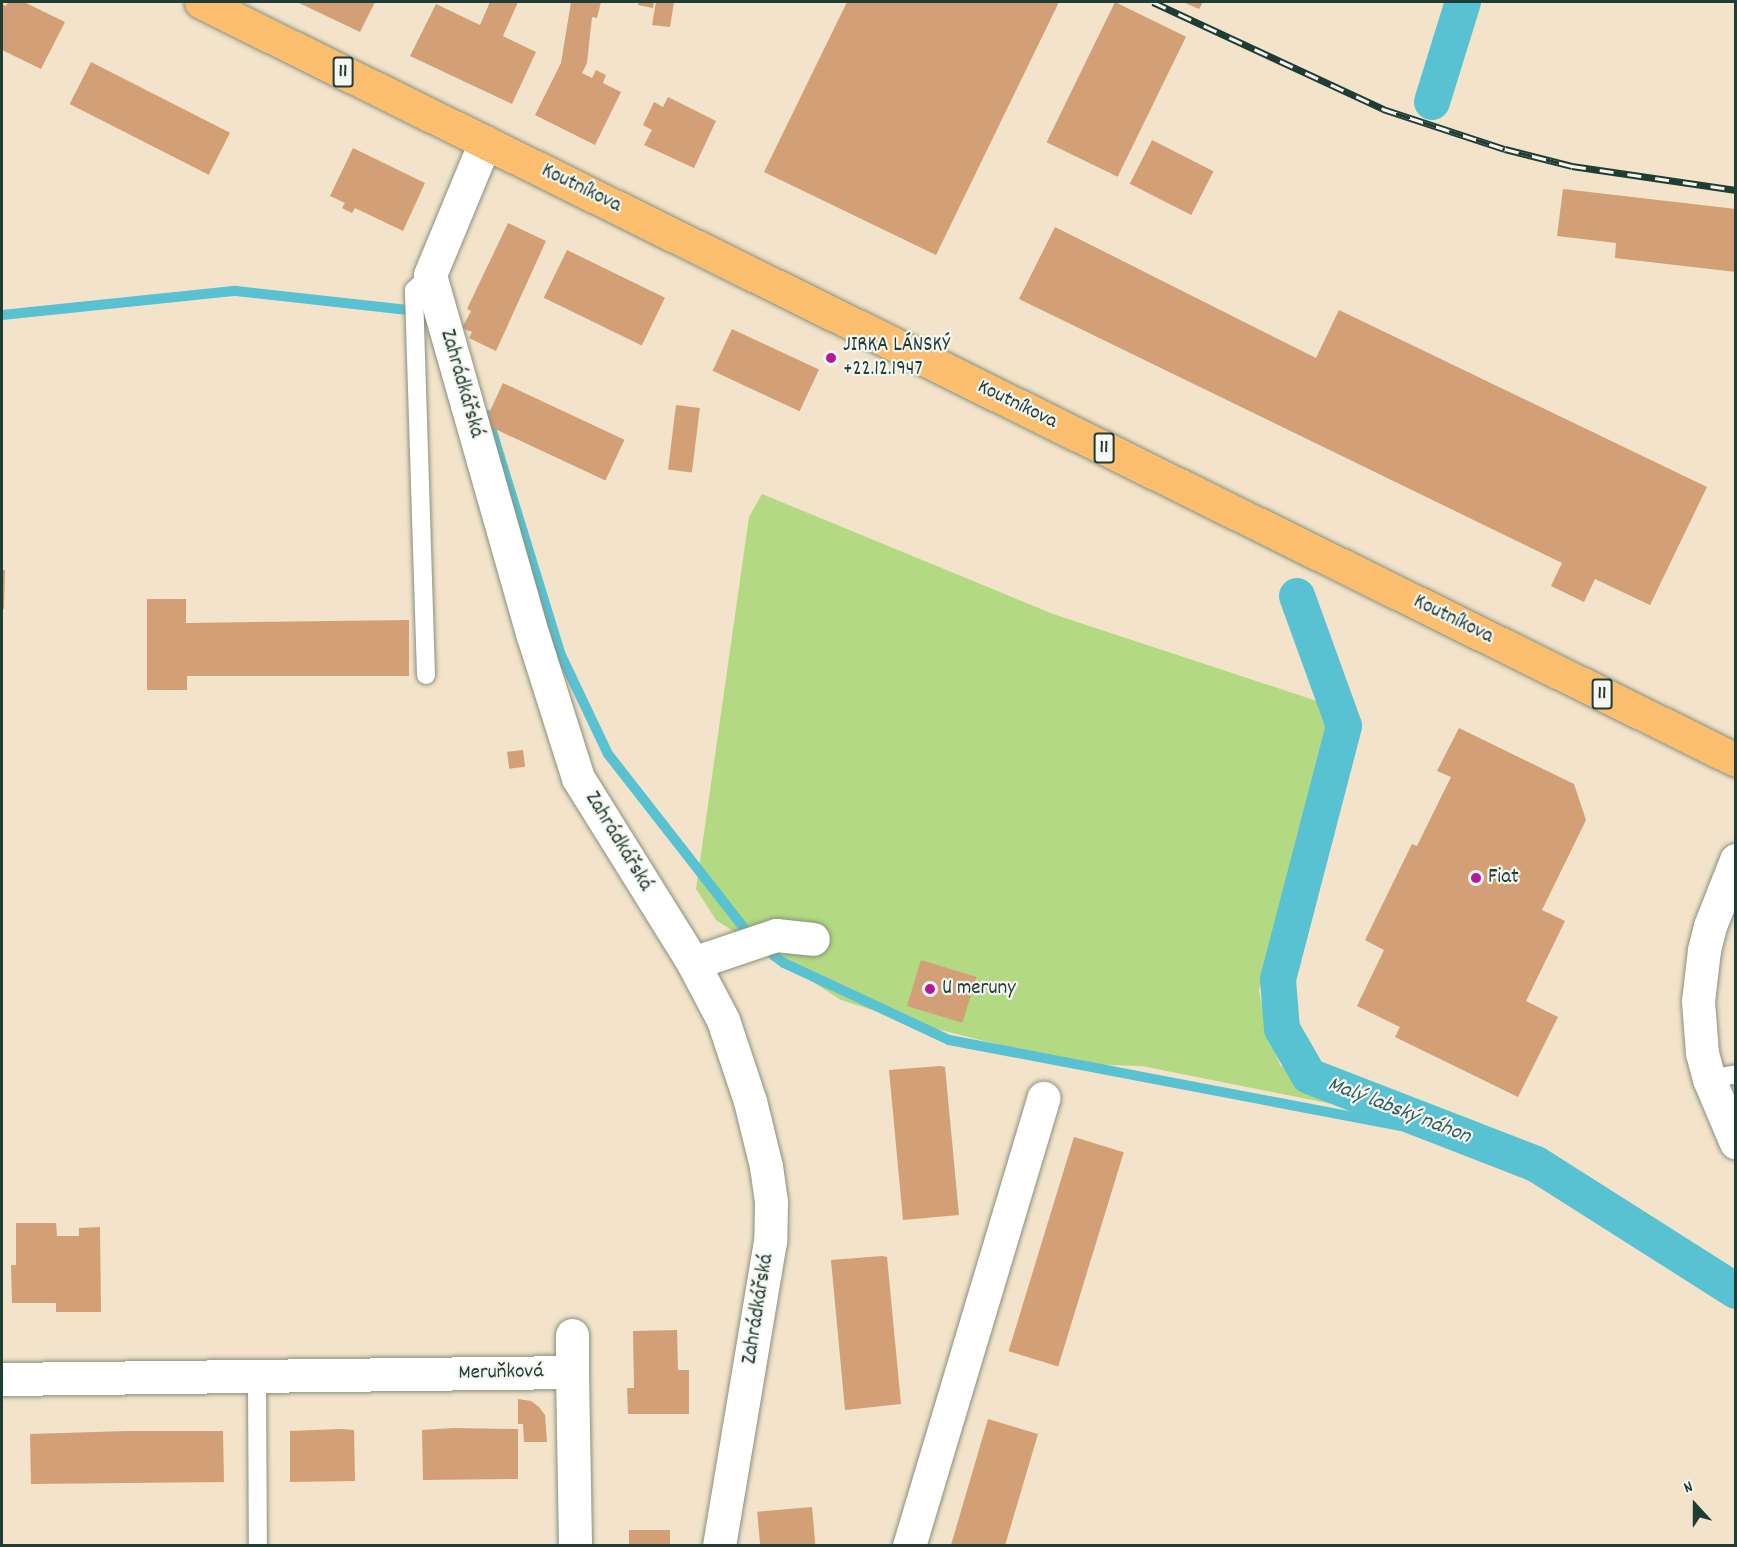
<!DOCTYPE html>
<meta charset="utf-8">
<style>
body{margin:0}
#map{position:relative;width:1737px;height:1547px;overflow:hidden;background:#f2e3ca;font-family:Dekko,sans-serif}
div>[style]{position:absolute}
.green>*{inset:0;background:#b3d982}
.stream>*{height:10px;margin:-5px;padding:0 5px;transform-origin:5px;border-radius:5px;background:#58c2d2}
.canal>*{height:36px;margin:-18px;padding:0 18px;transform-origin:18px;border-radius:18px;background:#58c2d2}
.building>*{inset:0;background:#d39f77;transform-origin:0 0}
.roads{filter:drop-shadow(0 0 2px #88907f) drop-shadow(0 0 2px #88907f)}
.service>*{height:18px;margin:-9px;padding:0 9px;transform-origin:9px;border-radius:9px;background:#fff}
.minor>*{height:33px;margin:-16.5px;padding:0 16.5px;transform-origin:16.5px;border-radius:16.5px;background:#fff}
.primary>*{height:33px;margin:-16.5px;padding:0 16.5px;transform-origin:16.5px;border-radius:16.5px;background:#fbbe6e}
.rail>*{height:7px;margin-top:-3.5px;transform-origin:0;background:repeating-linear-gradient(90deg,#f6f6f2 0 14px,#1f3d34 0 28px);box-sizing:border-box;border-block:2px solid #1f3d34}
.dots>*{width:16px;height:16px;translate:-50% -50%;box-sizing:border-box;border:3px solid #f6f6f2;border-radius:50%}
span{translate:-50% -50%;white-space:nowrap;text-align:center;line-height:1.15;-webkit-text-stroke:4.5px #f6f6f2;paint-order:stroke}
.shield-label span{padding:2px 4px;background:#f6f6f2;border:2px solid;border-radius:4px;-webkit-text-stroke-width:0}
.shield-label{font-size:20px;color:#1f3d34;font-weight:700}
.street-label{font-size:21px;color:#1f3d34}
.poi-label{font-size:21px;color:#1f3d34}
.left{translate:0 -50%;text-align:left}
.water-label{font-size:22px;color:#2d5e5c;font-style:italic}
.frame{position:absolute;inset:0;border:3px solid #1f3d34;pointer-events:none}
.north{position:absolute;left:1665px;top:1475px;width:60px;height:60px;-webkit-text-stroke:4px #f6f6f2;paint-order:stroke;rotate:339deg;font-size:16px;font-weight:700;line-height:24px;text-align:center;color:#1f3d34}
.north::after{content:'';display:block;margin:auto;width:21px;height:27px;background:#1f3d34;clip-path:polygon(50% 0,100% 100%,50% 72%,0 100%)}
</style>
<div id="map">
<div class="green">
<div style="clip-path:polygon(762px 494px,1053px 614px,1326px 704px,1330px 744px,1259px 990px,1267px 1032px,1280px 1065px,1337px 1105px,1142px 1066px,1075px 1064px,913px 1023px,841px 1000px,716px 920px,696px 889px,749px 517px)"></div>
</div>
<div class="stream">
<div style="left:2px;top:315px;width:235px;rotate:-5.9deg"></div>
<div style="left:236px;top:291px;width:173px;rotate:6.3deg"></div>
<div style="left:487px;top:415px;width:249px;rotate:72.9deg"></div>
<div style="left:560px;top:653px;width:112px;rotate:64.6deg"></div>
<div style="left:608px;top:754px;width:234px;rotate:52deg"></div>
<div style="left:773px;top:955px;width:14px;rotate:36deg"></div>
<div style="left:784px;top:963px;width:182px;rotate:25deg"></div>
<div style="left:949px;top:1040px;width:534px;rotate:10.78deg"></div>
</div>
<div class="canal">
<div style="left:1432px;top:102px;width:105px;rotate:-72.8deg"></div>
<div style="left:1297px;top:596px;width:138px;rotate:70.1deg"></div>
<div style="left:1344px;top:726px;width:262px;rotate:104.6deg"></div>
<div style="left:1278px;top:980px;width:49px;rotate:85.3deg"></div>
<div style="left:1282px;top:1029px;width:54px;rotate:60.1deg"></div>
<div style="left:1309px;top:1076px;width:243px;rotate:21.2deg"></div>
<div style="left:1536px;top:1164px;width:237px;rotate:32.4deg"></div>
</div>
<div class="building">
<div style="clip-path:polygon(8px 2px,24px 2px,65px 22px,41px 69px,2px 50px,2px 4px,6px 6px)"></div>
<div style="clip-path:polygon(297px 2px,375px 2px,360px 32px)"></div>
<div style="clip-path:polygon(490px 2px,518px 2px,503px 36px,536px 52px,512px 104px,410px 56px,436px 4px,480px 25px)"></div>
<div style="clip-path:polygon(571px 2px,601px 2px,597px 18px,592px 17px,587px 63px,582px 73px,592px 78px,596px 70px,606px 75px,603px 83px,621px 92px,595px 145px,535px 115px,561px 63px)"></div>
<div style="clip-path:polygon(639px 2px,654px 2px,653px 8px,638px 5px)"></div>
<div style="clip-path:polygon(656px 2px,674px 2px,670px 27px,652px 25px)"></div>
<div style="clip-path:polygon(847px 2px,1059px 2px,936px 255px,764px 172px)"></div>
<div style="left:1115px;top:2px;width:79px;height:156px;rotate:26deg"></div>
<div style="clip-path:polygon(1183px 2px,1203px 2px,1199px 9px)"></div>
<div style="left:91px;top:62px;width:156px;height:47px;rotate:27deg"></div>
<div style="clip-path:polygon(668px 97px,716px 121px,694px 168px,644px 145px,652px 130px,643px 125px,654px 102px,663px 107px)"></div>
<div style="left:1152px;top:140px;width:69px;height:49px;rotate:27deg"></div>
<div style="clip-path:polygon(353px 148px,425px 183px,403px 231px,355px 208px,352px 213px,342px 208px,345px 203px,330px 196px)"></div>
<div style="clip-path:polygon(1563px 189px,1736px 209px,1736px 272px,1615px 258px,1616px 243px,1557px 236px)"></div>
<div style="clip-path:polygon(508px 223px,546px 241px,496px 351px,469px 338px,472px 332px,462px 328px,471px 311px,467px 309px)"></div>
<div style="clip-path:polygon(1055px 227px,1316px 358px,1339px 310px,1707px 487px,1650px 605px,1595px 579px,1584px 602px,1551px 586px,1562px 563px,1019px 299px)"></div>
<div style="left:567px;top:250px;width:109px;height:53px;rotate:26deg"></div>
<div style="left:732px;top:329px;width:96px;height:46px;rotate:25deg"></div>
<div style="left:503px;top:383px;width:134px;height:45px;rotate:25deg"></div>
<div style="left:676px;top:405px;width:24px;height:65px;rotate:7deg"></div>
<div style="clip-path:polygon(2px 570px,5px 570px,4px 609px,2px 609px)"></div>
<div style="clip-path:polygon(147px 599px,186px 599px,186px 623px,409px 620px,409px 676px,187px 676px,187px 690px,147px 690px)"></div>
<div style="clip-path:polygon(1459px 728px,1574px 784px,1586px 820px,1542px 910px,1565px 921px,1526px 1001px,1558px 1017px,1518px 1097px,1395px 1037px,1400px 1027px,1357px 1006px,1384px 950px,1365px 940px,1412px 844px,1417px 846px,1451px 777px,1437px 771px)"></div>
<div style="left:523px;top:750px;width:17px;height:16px;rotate:83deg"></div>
<div style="left:921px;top:960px;width:58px;height:48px;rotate:17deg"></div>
<div style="clip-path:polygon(940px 1066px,945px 1067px,959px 1215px,903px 1220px,889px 1070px)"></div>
<div style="left:1074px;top:1137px;width:52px;height:224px;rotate:17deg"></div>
<div style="clip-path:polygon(16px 1223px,56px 1223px,57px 1236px,79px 1236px,79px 1228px,100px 1227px,101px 1312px,56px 1312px,56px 1303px,12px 1303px,11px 1265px,16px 1265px)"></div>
<div style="clip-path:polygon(882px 1256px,887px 1257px,901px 1404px,845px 1410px,831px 1260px)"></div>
<div style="clip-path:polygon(677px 1330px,678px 1370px,689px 1370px,689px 1414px,628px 1414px,627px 1388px,634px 1388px,633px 1331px)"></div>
<div style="clip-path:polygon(518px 1399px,531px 1401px,539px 1407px,545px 1415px,547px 1442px,524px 1442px,523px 1424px,518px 1424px)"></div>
<div style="clip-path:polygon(988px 1419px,1038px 1434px,1006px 1542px,1005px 1545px,951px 1545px)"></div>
<div style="clip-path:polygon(454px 1428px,518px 1429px,518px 1479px,423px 1480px,422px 1430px)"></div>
<div style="clip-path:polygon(341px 1429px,354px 1430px,355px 1481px,290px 1482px,290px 1431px)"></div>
<div style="clip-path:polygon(127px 1431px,223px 1431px,224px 1482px,31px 1484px,30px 1434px)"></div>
<div style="left:812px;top:1507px;width:38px;height:55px;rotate:85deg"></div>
<div style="left:670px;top:1530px;width:15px;height:41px;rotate:90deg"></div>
</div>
<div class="roads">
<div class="service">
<div style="left:426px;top:675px;width:385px;rotate:-91.8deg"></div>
<div style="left:414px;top:290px;width:22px;rotate:-43deg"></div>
<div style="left:1709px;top:1079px;width:27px;rotate:-10deg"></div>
<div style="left:257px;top:1378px;width:168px;rotate:89.7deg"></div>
</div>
<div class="minor">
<div style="left:485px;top:142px;width:144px;rotate:112.5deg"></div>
<div style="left:430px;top:275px;width:375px;rotate:74.1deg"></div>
<div style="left:533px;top:636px;width:149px;rotate:72.4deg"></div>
<div style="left:578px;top:778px;width:218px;rotate:58.1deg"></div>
<div style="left:693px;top:963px;width:64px;rotate:62.2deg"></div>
<div style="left:723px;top:1020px;width:85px;rotate:71.6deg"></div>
<div style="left:750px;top:1101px;width:67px;rotate:76.2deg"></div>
<div style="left:766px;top:1166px;width:36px;rotate:82deg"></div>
<div style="left:771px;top:1202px;width:39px;rotate:91deg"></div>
<div style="left:770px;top:1241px;width:309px;rotate:99.5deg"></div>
<div style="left:1736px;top:860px;width:71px;rotate:111.5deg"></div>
<div style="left:1710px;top:926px;width:25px;rotate:104deg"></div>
<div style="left:1704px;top:950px;width:51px;rotate:96.7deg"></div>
<div style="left:1698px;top:1001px;width:52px;rotate:85.6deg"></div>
<div style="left:1702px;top:1053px;width:27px;rotate:75deg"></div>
<div style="left:1709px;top:1079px;width:69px;rotate:67.1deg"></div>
<div style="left:693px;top:963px;width:88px;rotate:-18.6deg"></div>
<div style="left:776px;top:935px;width:37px;rotate:6deg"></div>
<div style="left:572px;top:1335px;width:37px;rotate:90deg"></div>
<div style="left:2px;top:1379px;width:570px;rotate:-0.7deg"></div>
<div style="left:572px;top:1372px;width:174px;rotate:89deg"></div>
<div style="left:909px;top:1546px;width:468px;rotate:-73.3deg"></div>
</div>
<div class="primary">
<div style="left:201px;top:2px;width:1712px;rotate:26.28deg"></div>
</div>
</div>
<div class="rail">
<div style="left:1153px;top:2px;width:254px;rotate:24.9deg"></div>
<div style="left:1383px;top:109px;width:128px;rotate:18.2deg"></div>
<div style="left:1505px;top:149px;width:69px;rotate:14.2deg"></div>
<div style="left:1572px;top:166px;width:166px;rotate:8.3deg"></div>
</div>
<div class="dots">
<div style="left:831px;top:358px;background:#b5179e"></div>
<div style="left:1476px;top:878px;background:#b5179e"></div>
<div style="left:930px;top:989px;background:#b5179e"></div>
</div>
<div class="shield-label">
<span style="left:343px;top:72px">11</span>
<span style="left:1104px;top:448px">11</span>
<span style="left:1602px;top:694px">11</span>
</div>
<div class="street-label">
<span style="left:581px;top:189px;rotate:26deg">Koutníkova</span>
<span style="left:461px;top:384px;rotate:74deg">Zahrádkářská</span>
<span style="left:1017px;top:405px;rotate:26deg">Koutníkova</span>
<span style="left:1453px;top:620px;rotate:26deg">Koutníkova</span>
<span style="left:618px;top:842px;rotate:59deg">Zahrádkářská</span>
<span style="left:759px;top:1309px;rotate:-81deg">Zahrádkářská</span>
<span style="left:501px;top:1373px;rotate:-1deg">Meruňková</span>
</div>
<div class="poi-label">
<span class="left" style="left:843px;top:358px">JIRKA LÁNSKÝ<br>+22.12.1947</span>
<span class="left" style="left:1488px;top:878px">Fiat</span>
<span class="left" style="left:942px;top:989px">U meruny</span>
</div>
<div class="water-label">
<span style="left:1399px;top:1111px;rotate:21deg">Malý labský náhon</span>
</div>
<div class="frame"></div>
<div class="north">N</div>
</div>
